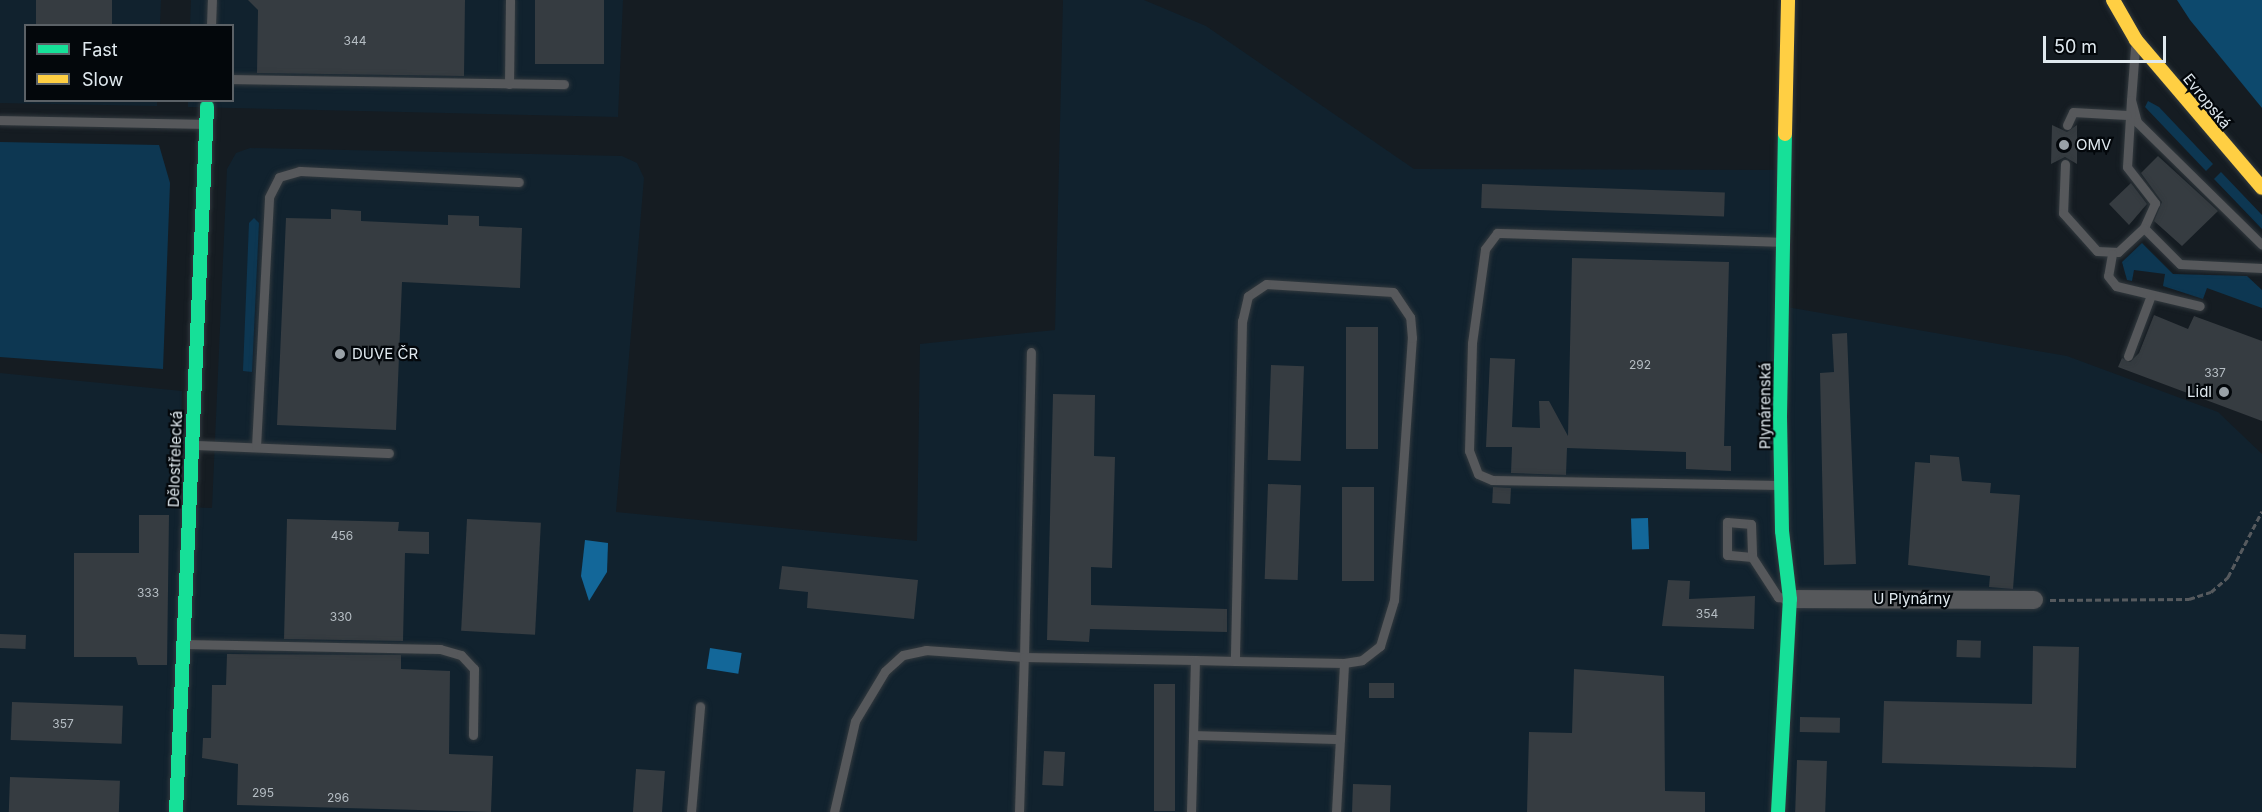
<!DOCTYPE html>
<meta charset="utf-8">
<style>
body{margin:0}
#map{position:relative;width:2262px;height:812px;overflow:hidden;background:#151c22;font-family:Inter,sans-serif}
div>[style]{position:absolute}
.built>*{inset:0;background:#11222e}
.green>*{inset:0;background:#0d3752}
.forest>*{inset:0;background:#0d496d}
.water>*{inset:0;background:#136799;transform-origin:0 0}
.building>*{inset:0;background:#363c41;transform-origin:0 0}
.path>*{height:3px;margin-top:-1.5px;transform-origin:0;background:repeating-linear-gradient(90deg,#565a5e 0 6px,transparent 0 9px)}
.roads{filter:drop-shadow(0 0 2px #32393e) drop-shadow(0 0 2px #32393e)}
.lane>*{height:9px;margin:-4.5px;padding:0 4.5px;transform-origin:4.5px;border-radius:4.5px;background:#56585b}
.street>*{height:18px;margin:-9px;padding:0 9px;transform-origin:9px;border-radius:9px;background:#56585b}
.fast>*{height:14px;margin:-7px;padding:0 7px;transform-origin:7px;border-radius:7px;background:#16e098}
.slow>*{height:14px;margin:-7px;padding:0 7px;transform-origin:7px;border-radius:7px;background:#ffcf43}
.dots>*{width:16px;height:16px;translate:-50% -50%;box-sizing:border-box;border:3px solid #03070b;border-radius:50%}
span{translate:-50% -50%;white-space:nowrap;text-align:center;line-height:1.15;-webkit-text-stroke:4.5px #03070b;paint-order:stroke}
.number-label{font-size:12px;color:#b6bec4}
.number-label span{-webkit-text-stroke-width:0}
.street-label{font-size:15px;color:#e0e9ef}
.poi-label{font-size:15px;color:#e0e9ef}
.left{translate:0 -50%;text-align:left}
.right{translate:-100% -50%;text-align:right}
.legend{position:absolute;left:24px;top:24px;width:210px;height:78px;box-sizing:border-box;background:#03070b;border:2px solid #5b6166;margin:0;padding:8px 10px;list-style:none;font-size:18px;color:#e0e9ef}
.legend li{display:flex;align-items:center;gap:12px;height:30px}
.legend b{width:30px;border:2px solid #5b6166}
.scale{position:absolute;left:2043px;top:36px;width:123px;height:27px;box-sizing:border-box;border:3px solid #e0e9ef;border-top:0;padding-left:8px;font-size:18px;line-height:21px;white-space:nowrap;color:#e0e9ef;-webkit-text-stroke:4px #03070b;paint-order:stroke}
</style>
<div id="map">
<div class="built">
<div style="clip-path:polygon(0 0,161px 0,160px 25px,26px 26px,26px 100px,157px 100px,157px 106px,0 103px)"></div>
<div style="clip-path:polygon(191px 0,623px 0,618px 117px,188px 107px,188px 101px,232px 100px,232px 26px,190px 25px)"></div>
<div style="clip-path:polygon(1063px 0,1144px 0,1206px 26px,1414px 169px,1777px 170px,1787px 307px,2067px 356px,2218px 412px,2262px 454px,2262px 812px,0 812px,0 373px,182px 391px,179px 507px,212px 508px,227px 169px,236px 153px,250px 148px,622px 156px,637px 163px,644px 178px,616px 512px,917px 541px,920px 344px,1055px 330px)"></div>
</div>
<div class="green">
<div style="clip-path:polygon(2148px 101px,2159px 107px,2213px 164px,2206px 171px,2145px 107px)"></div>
<div style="clip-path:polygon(0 142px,159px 145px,170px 183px,163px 369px,0 357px)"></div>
<div style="clip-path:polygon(2221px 172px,2262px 215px,2262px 229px,2214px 179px)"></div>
<div style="clip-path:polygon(254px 218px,259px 223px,252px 372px,243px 371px,249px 223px)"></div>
<div style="clip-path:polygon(2142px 243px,2173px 274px,2247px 276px,2262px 290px,2262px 308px,2207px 288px,2203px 299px,2163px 286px,2165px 274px,2134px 270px,2132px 281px,2127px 280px,2122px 262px)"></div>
</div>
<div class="forest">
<div style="clip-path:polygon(2177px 0,2262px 0,2262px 108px,2190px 20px)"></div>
</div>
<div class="water">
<div style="left:1648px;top:518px;width:31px;height:17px;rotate:88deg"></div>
<div style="clip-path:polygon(585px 540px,608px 543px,607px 572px,589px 601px,581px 576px)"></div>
<div style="left:710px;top:648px;width:32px;height:21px;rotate:9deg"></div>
</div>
<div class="building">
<div style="left:36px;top:0;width:76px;height:26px"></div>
<div style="clip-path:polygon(248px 0,465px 0,464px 76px,257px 73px,258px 10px)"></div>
<div style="left:535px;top:0;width:69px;height:64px"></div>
<div style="clip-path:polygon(2052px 125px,2067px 132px,2077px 125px,2077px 164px,2065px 157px,2051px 164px)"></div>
<div style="clip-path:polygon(2158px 156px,2218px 211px,2182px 246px,2154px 221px,2162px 202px,2141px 173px)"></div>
<div style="clip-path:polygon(2131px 183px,2147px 204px,2129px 225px,2109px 204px)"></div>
<div style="left:1482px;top:184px;width:243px;height:24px;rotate:2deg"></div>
<div style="clip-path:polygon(331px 209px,361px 211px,361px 221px,448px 225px,448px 215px,479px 216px,479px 226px,522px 228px,520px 288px,402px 282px,396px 430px,277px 425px,286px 218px,331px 219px)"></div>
<div style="clip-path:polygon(1572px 258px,1729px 262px,1724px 446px,1731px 446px,1731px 471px,1686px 469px,1686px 452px,1567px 448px,1566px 475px,1511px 473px,1512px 447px,1486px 447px,1490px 358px,1515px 359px,1512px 427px,1540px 428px,1539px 401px,1549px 401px,1568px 436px)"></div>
<div style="clip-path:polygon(2154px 315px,2188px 329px,2194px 316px,2262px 341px,2262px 421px,2118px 367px,2122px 358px,2130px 362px,2139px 353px)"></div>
<div style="left:1346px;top:327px;width:32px;height:122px"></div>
<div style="clip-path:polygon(1847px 333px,1856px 564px,1824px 565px,1820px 373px,1834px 372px,1832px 334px)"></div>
<div style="left:1271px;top:365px;width:33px;height:95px;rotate:2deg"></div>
<div style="clip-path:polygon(1053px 394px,1095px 395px,1094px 456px,1115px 457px,1112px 568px,1091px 567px,1091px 605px,1227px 609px,1227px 632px,1090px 629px,1089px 642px,1047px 640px)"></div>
<div style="clip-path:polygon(1930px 455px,1959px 457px,1962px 481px,1991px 483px,1990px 493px,2020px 495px,2013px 589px,1989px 587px,1990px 576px,1908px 565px,1915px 462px,1930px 463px)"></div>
<div style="left:1268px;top:484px;width:33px;height:95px;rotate:2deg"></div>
<div style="left:1342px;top:487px;width:32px;height:94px"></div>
<div style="left:1493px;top:487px;width:18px;height:16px;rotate:3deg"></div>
<div style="clip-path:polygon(139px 515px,169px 515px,167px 665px,138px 665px,136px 657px,74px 657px,74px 553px,139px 553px)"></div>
<div style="clip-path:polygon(287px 519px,399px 522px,398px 531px,429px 532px,429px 554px,405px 553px,403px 641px,284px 639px)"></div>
<div style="left:467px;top:519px;width:74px;height:112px;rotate:3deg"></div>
<div style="clip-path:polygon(782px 566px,918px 580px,914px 619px,807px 608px,808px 592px,779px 589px)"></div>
<div style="clip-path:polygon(1668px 580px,1690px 581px,1689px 599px,1755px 596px,1754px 629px,1662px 626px)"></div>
<div style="left:0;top:634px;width:26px;height:14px;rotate:2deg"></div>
<div style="left:1957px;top:640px;width:24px;height:17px;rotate:2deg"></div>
<div style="clip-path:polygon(2033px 646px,2079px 647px,2076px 768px,1882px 763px,1884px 701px,2032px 704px)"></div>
<div style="clip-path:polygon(227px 654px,401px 655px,401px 669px,450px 671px,449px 754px,493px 756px,491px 812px,237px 805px,238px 764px,202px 758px,203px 738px,211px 738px,212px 685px,226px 685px)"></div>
<div style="clip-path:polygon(1574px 669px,1664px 676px,1665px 791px,1705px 792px,1705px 812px,1527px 812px,1529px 732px,1572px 733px)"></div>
<div style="left:1369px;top:683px;width:25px;height:15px"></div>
<div style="left:1154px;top:684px;width:21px;height:127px"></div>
<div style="left:12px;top:702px;width:111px;height:38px;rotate:2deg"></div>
<div style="left:1800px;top:717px;width:40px;height:15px;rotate:1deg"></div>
<div style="left:1044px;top:751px;width:21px;height:34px;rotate:3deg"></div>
<div style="left:1797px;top:760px;width:30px;height:52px;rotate:2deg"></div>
<div style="left:636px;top:769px;width:29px;height:43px;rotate:4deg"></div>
<div style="left:10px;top:777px;width:110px;height:35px;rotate:2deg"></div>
<div style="left:1353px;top:784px;width:38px;height:28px;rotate:2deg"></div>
</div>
<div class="path">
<div style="left:2050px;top:600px;width:139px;rotate:-0.4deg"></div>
<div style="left:2189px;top:599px;width:23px;rotate:-18deg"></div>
<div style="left:2211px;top:592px;width:23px;rotate:-41deg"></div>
<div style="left:2228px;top:577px;width:74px;rotate:-62.7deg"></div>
</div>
<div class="roads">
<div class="lane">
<div style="left:211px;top:26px;width:26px;rotate:-88deg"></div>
<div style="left:2135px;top:48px;width:52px;rotate:94.4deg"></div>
<div style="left:2131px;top:100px;width:23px;rotate:75deg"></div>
<div style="left:2137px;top:122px;width:175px;rotate:44.5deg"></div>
<div style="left:232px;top:79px;width:332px;rotate:0.9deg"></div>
<div style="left:509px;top:84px;width:84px;rotate:-89.3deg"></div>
<div style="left:2131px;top:100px;width:67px;rotate:93.4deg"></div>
<div style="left:2127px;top:167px;width:46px;rotate:52.1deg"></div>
<div style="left:2155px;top:203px;width:27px;rotate:114deg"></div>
<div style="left:2144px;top:228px;width:51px;rotate:45deg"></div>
<div style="left:2180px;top:264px;width:82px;rotate:2.8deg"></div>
<div style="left:0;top:120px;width:204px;rotate:1.1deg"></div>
<div style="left:2067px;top:125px;width:14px;rotate:-65deg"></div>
<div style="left:2073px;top:112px;width:54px;rotate:3.2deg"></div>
<div style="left:2065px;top:164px;width:49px;rotate:92.3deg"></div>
<div style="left:2063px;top:213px;width:51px;rotate:48.2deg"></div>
<div style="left:2097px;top:251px;width:21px;rotate:3deg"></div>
<div style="left:2118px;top:252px;width:35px;rotate:-43deg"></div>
<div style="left:2112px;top:254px;width:22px;rotate:100deg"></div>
<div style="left:2108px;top:276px;width:13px;rotate:51deg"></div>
<div style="left:2116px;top:286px;width:86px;rotate:13.4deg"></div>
<div style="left:2128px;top:356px;width:65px;rotate:-69.3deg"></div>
<div style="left:195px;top:445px;width:194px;rotate:2.4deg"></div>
<div style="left:256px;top:447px;width:250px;rotate:-87deg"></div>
<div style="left:269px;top:197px;width:22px;rotate:-63deg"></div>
<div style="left:279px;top:177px;width:22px;rotate:-16deg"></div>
<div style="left:300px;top:171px;width:219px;rotate:2.9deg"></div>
<div style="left:1780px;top:485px;width:288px;rotate:-179deg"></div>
<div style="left:1492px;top:480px;width:15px;rotate:-157deg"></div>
<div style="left:1478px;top:474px;width:25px;rotate:-111deg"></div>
<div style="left:1469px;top:451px;width:108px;rotate:-88.4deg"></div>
<div style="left:1472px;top:343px;width:95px;rotate:-82.1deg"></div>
<div style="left:1485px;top:249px;width:20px;rotate:-53deg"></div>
<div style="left:1497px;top:233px;width:285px;rotate:1.8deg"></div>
<div style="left:1752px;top:557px;width:25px;rotate:-175deg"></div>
<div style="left:1727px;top:555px;width:33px;rotate:-90deg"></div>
<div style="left:1727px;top:522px;width:24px;rotate:5deg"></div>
<div style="left:1751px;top:524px;width:33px;rotate:88deg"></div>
<div style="left:1752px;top:557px;width:48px;rotate:57deg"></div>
<div style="left:1778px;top:597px;width:8px;rotate:7deg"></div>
<div style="left:184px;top:644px;width:256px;rotate:1.1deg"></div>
<div style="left:440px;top:649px;width:22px;rotate:16deg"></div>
<div style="left:461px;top:655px;width:19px;rotate:47deg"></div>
<div style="left:474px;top:669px;width:66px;rotate:90.9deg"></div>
<div style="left:1195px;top:735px;width:145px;rotate:1.6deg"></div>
<div style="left:691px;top:812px;width:106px;rotate:-85.1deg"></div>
<div style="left:834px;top:812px;width:93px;rotate:-77deg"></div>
<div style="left:855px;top:721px;width:58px;rotate:-59deg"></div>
<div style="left:885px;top:671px;width:24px;rotate:-42deg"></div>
<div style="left:903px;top:655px;width:24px;rotate:-12deg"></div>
<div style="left:926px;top:650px;width:98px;rotate:4.1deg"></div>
<div style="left:1024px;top:657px;width:305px;rotate:-88.7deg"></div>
<div style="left:1019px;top:812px;width:155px;rotate:-88.2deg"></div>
<div style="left:1024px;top:657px;width:171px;rotate:1deg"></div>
<div style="left:1195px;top:660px;width:40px;rotate:1.4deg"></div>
<div style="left:1235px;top:661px;width:109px;rotate:1.1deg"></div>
<div style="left:1344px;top:663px;width:18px;rotate:-9deg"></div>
<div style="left:1362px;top:660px;width:23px;rotate:-38deg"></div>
<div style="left:1380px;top:646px;width:48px;rotate:-73.1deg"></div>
<div style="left:1394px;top:600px;width:263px;rotate:-86.1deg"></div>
<div style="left:1412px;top:338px;width:21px;rotate:-95deg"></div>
<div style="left:1410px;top:317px;width:30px;rotate:-124deg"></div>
<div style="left:1393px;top:292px;width:127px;rotate:-176.4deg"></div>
<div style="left:1266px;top:284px;width:22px;rotate:146deg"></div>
<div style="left:1248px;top:296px;width:26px;rotate:103deg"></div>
<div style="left:1242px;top:321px;width:340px;rotate:91.2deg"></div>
<div style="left:1191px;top:812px;width:152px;rotate:-88.5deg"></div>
<div style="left:1336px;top:812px;width:149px;rotate:-86.9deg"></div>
</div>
<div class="street">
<div style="left:1790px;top:599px;width:244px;rotate:0.2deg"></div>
</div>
<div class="fast">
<div style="left:176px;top:812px;width:706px;rotate:-87.48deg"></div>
<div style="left:1778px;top:812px;width:213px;rotate:-86.8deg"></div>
<div style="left:1790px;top:599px;width:68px;rotate:-96.7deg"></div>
<div style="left:1782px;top:531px;width:114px;rotate:-91deg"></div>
<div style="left:1780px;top:417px;width:283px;rotate:-89deg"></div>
</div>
<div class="slow">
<div style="left:2113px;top:0;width:46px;rotate:60.1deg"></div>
<div style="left:2136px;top:40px;width:194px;rotate:49.6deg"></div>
<div style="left:1785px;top:134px;width:134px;rotate:-88.7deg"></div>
</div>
</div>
<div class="dots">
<div style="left:2064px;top:145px;background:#99a1a7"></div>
<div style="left:340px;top:354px;background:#99a1a7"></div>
<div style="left:2224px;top:392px;background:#99a1a7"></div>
</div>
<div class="number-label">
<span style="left:355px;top:41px">344</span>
<span style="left:1640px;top:365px">292</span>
<span style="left:2215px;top:373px">337</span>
<span style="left:342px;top:536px">456</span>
<span style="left:148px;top:593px">333</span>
<span style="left:1707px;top:614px">354</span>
<span style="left:341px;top:617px">330</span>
<span style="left:63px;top:724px">357</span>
<span style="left:263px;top:793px">295</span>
<span style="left:338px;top:798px">296</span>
</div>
<div class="street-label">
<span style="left:2207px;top:101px;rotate:51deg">Evropská</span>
<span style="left:1765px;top:406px;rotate:-90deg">Plynárenská</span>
<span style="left:175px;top:459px;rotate:-88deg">Dělostřelecká</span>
<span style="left:1912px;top:599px">U Plynárny</span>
</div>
<div class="poi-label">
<span class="left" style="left:2076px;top:145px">OMV</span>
<span class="left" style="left:352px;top:354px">DUVE ČR</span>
<span class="right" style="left:2212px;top:392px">Lidl</span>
</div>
<ul class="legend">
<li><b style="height:8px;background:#16e098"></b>Fast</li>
<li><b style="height:8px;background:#ffcf43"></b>Slow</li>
</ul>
<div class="scale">50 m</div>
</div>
